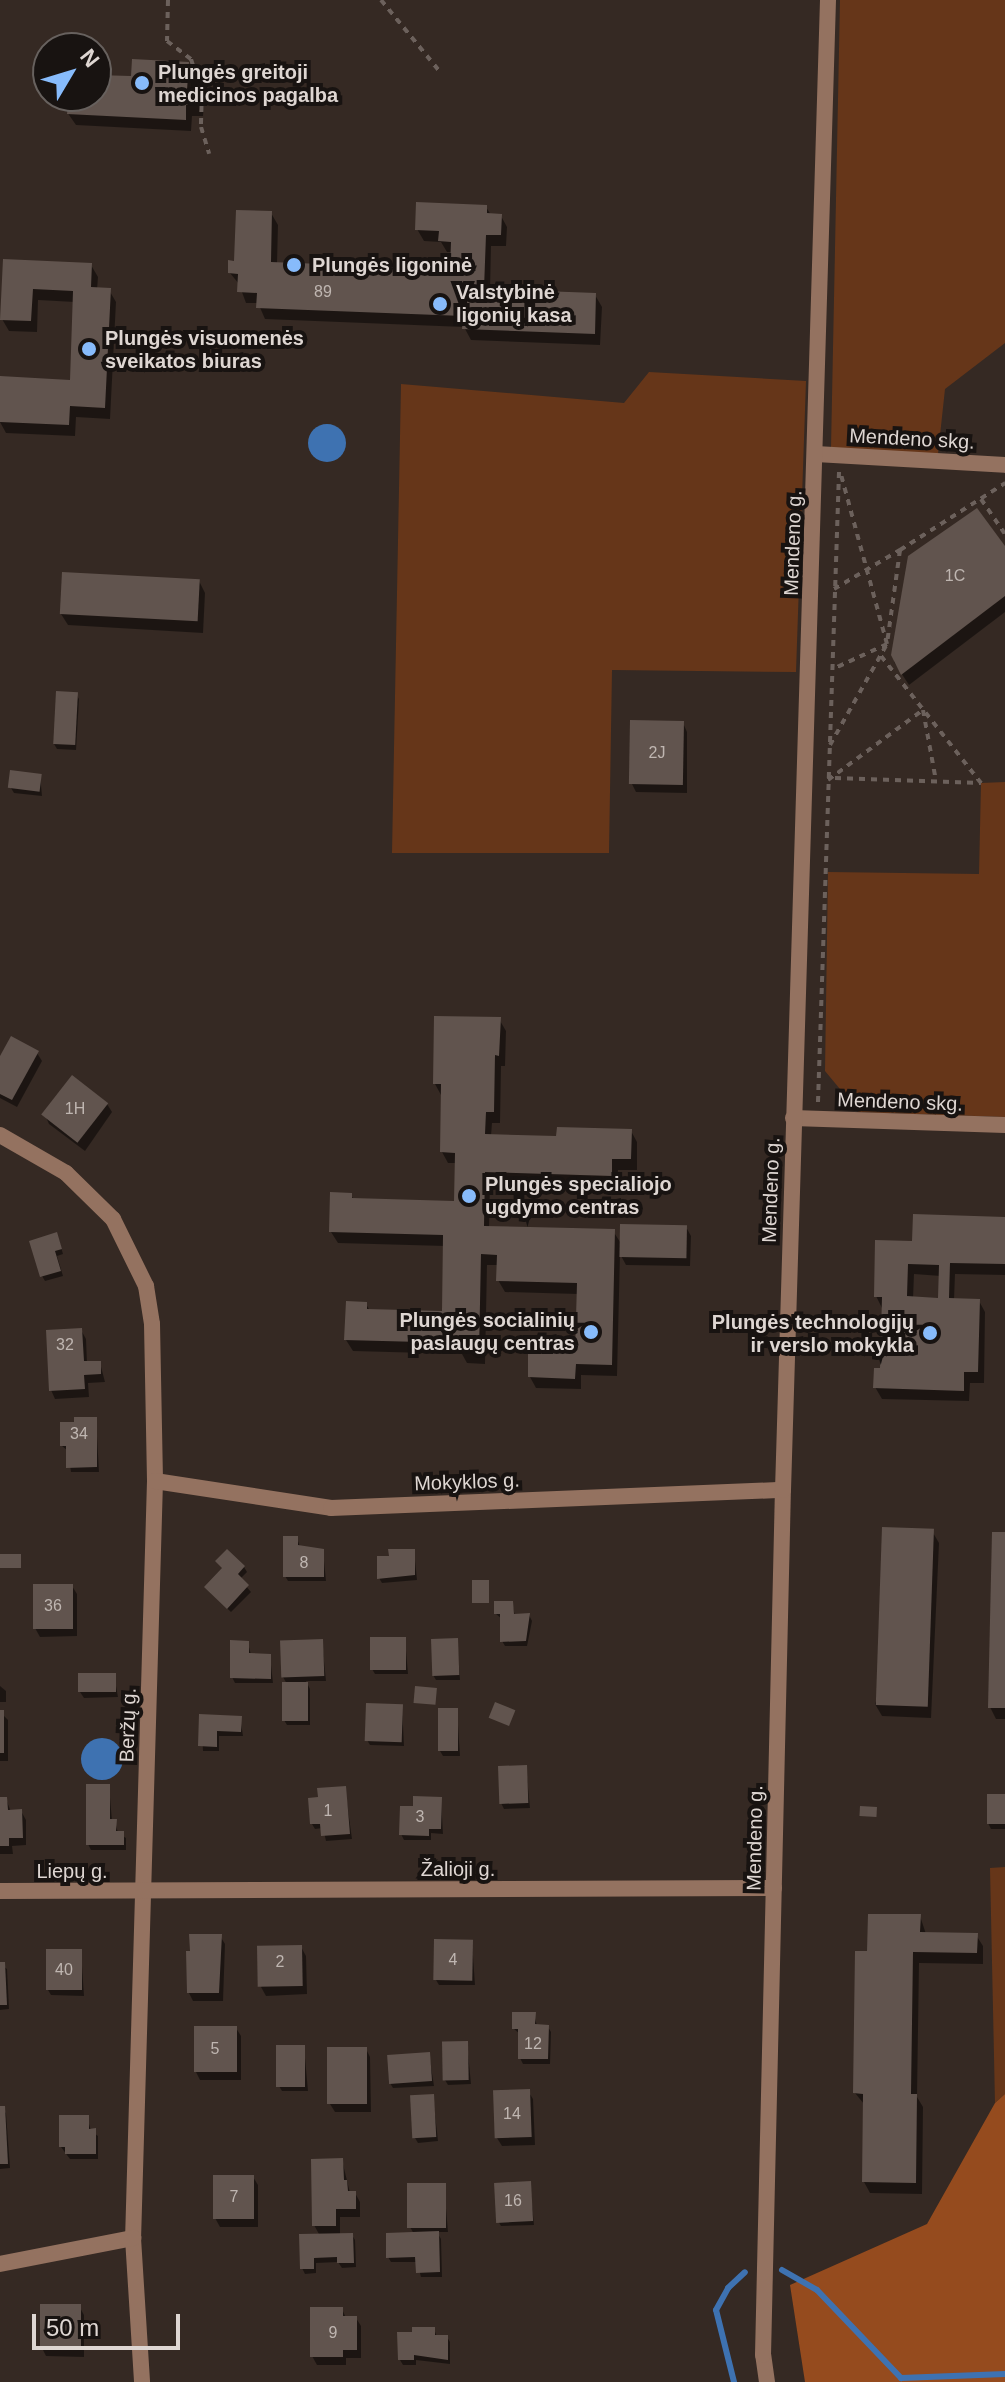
<!DOCTYPE html>
<meta charset="utf-8">
<style>
body{margin:0}
#map{position:relative;width:1005px;height:2382px;overflow:hidden;background:#352923;font-family:Helvetica,sans-serif}
div>[style]{position:absolute}
.green>*{inset:0;background:#663619}
.forest>*{inset:0;background:#954b1e}
.water>*{inset:0;background:#3e72b1}
.round{border-radius:50%}
.shadow>*{inset:0;background:#0007}
.stream>*{height:6px;margin:-3px;padding:0 3px;transform-origin:3px;border-radius:3px;background:#3e72b1}
.building>*{inset:0;background:#61544e;transform-origin:0 0}
.path>*{height:4px;margin-top:-2px;transform-origin:0;background:repeating-linear-gradient(90deg,#6c615c 0 6px,transparent 0 12px)}
.street>*{height:16px;margin:-8px;padding:0 8px;transform-origin:8px;border-radius:8px;background:#947260}
.dots>*{width:22px;height:22px;translate:-50% -50%;box-sizing:border-box;border:4px solid #181311;border-radius:50%}
span{translate:-50% -50%;white-space:nowrap;text-align:center;line-height:1.15;-webkit-text-stroke:8px #181311;paint-order:stroke}
.number-label{font-size:16px;color:#bfb6b1}
.number-label span{-webkit-text-stroke-width:0}
.poi-label{font-size:20px;color:#ded6d2;font-weight:700}
.left{translate:0 -50%;text-align:left}
.right{translate:-100% -50%;text-align:right}
.street-label{font-size:20px;color:#ded6d2}
.north{position:absolute;left:32px;top:32px;width:80px;height:80px;box-sizing:border-box;background:#181311;border:2px solid #67615e;border-radius:50%;rotate:52deg;font-size:22px;font-weight:700;line-height:32px;text-align:center;color:#ded6d2}
.north::after{content:'';display:block;margin:auto;width:28px;height:36px;background:#87bbfb;clip-path:polygon(50% 0,100% 100%,50% 72%,0 100%)}
.scale{position:absolute;left:32px;top:2314px;width:148px;height:36px;box-sizing:border-box;border:4px solid #ded6d2;border-top:0;padding-left:10px;font-size:24px;line-height:28px;white-space:nowrap;color:#ded6d2;-webkit-text-stroke:6px #181311;paint-order:stroke}
</style>
<div id="map">
<div class="green">
<div style="clip-path:polygon(840px 0,1005px 0,1005px 343px,945px 389px,938px 454px,831px 448px)"></div>
<div style="clip-path:polygon(649px 372px,806px 381px,796px 672px,612px 670px,609px 853px,392px 853px,401px 384px,624px 403px)"></div>
<div style="clip-path:polygon(1005px 782px,1005px 1117px,859px 1112px,825px 1071px,828px 872px,979px 874px,981px 783px)"></div>
<div style="clip-path:polygon(1005px 1867px,1005px 2094px,995px 2103px,990px 1868px)"></div>
</div>
<div class="forest">
<div style="clip-path:polygon(1005px 2094px,1005px 2382px,805px 2382px,790px 2285px,927px 2224px,995px 2103px)"></div>
</div>
<div class="water">
<div class="round" style="left:308px;top:424px;width:38px;height:38px"></div>
<div class="round" style="left:81px;top:1738px;width:42px;height:42px"></div>
</div>
<div class="shadow">
<div style="clip-path:polygon(188px 64px,194px 75px,193px 93px,197px 93px,204px 104px,203px 116px,192px 116px,191px 131px,76px 125px,60px 102px,60px 96px,96px 96px,96px 77px,133px 78px)"></div>
<div style="clip-path:polygon(486px 207px,491px 215px,501px 216px,507px 227px,506px 246px,491px 246px,490px 291px,595px 295px,602px 307px,600px 345px,471px 340px,464px 327px,265px 319px,258px 303px,246px 303px,239px 284px,230px 273px,271px 213px,278px 225px,277px 264px,452px 271px,452px 252px,447px 252px,441px 242px,424px 241px,417px 229px)"></div>
<div style="clip-path:polygon(5px 261px,91px 265px,98px 277px,97px 290px,109px 290px,116px 302px,110px 419px,76px 417px,75px 436px,6px 433px,0 422px,2px 378px,71px 382px,75px 302px,38px 300px,37px 332px,9px 331px,2px 319px)"></div>
<div style="clip-path:polygon(1005px 549px,1005px 612px,909px 685px,894px 662px,909px 557px)"></div>
<div style="clip-path:polygon(199px 581px,205px 593px,203px 633px,68px 625px,61px 614px)"></div>
<div style="clip-path:polygon(76px 694px,79px 699px,76px 750px,57px 749px,54px 744px)"></div>
<div style="clip-path:polygon(683px 723px,687px 732px,687px 793px,636px 792px,632px 784px)"></div>
<div style="clip-path:polygon(40px 775px,42px 796px,14px 793px,11px 788px)"></div>
<div style="clip-path:polygon(499px 1019px,506px 1031px,505px 1066px,501px 1066px,500px 1123px,492px 1123px,491px 1136px,558px 1138px,631px 1131px,637px 1142px,637px 1170px,618px 1170px,617px 1187px,490px 1183px,489px 1228px,613px 1231px,622px 1245px,686px 1227px,691px 1236px,690px 1266px,626px 1265px,620px 1254px,617px 1376px,581px 1375px,581px 1389px,536px 1388px,530px 1377px,577px 1354px,578px 1294px,505px 1292px,498px 1280px,499px 1265px,487px 1265px,485px 1364px,467px 1363px,462px 1354px,353px 1351px,346px 1340px,366px 1304px,370px 1311px,444px 1313px,445px 1246px,338px 1243px,331px 1232px,351px 1195px,354px 1200px,456px 1203px,457px 1163px,448px 1163px,442px 1152px,441px 1095px,435px 1084px)"></div>
<div style="clip-path:polygon(37px 1053px,42px 1061px,17px 1107px,0 1098px,0 1060px)"></div>
<div style="clip-path:polygon(107px 1104px,112px 1112px,85px 1151px,49px 1124px,45px 1115px)"></div>
<div style="clip-path:polygon(evenodd,1005px 1219px,1005px 1275px,955px 1274px,954px 1300px,979px 1301px,985px 1312px,984px 1383px,970px 1383px,969px 1401px,882px 1399px,875px 1387px,882px 1370px,882px 1308px,876px 1296px,914px 1243px,1005px 1219px,914px 1274px,941px 1276px,940px 1300px,913px 1299px,914px 1274px)"></div>
<div style="clip-path:polygon(59px 1240px,63px 1254px,57px 1256px,63px 1276px,45px 1281px,42px 1276px)"></div>
<div style="clip-path:polygon(81px 1330px,86px 1339px,87px 1363px,100px 1363px,105px 1382px,88px 1383px,89px 1397px,55px 1399px,51px 1390px)"></div>
<div style="clip-path:polygon(96px 1419px,99px 1472px,71px 1472px,68px 1451px,62px 1446px)"></div>
<div style="clip-path:polygon(932px 1531px,939px 1543px,931px 1718px,882px 1716px,875px 1704px)"></div>
<div style="clip-path:polygon(1005px 1534px,1005px 1719px,996px 1719px,990px 1707px)"></div>
<div style="clip-path:polygon(297px 1538px,300px 1547px,323px 1551px,326px 1581px,288px 1581px,285px 1576px)"></div>
<div style="clip-path:polygon(414px 1551px,417px 1580px,382px 1583px,379px 1578px)"></div>
<div style="clip-path:polygon(244px 1567px,247px 1572px,240px 1579px,251px 1592px,231px 1612px,210px 1592px)"></div>
<div style="clip-path:polygon(72px 1586px,77px 1594px,77px 1636px,40px 1637px,35px 1628px)"></div>
<div style="clip-path:polygon(512px 1603px,515px 1616px,529px 1615px,532px 1621px,527px 1646px,505px 1646px,502px 1641px,502px 1619px,496px 1614px)"></div>
<div style="clip-path:polygon(405px 1639px,408px 1674px,375px 1674px,372px 1669px)"></div>
<div style="clip-path:polygon(457px 1640px,460px 1680px,436px 1680px,433px 1675px)"></div>
<div style="clip-path:polygon(322px 1641px,326px 1681px,306px 1681px,310px 1689px,310px 1725px,287px 1725px,284px 1720px,287px 1684px,283px 1677px)"></div>
<div style="clip-path:polygon(248px 1643px,251px 1655px,270px 1656px,273px 1683px,235px 1683px,232px 1677px)"></div>
<div style="clip-path:polygon(114px 1675px,118px 1697px,84px 1698px,80px 1692px)"></div>
<div style="clip-path:polygon(0 1686px,6px 1691px,6px 1702px,0 1702px)"></div>
<div style="clip-path:polygon(402px 1706px,404px 1746px,370px 1745px,367px 1740px)"></div>
<div style="clip-path:polygon(457px 1710px,460px 1756px,443px 1756px,440px 1751px)"></div>
<div style="clip-path:polygon(0 1712px,8px 1720px,8px 1761px,0 1761px)"></div>
<div style="clip-path:polygon(201px 1716px,240px 1717px,243px 1736px,219px 1736px,219px 1751px,203px 1751px)"></div>
<div style="clip-path:polygon(526px 1767px,530px 1808px,504px 1809px,501px 1803px)"></div>
<div style="clip-path:polygon(109px 1786px,112px 1821px,115px 1821px,118px 1833px,126px 1838px,126px 1850px,91px 1850px,88px 1844px)"></div>
<div style="clip-path:polygon(345px 1788px,352px 1839px,326px 1841px,323px 1828px,315px 1829px,312px 1824px)"></div>
<div style="clip-path:polygon(1005px 1796px,1005px 1829px,991px 1829px,988px 1823px)"></div>
<div style="clip-path:polygon(0 1799px,6px 1799px,11px 1812px,21px 1811px,26px 1820px,26px 1845px,12px 1846px,13px 1854px,0 1854px)"></div>
<div style="clip-path:polygon(441px 1799px,443px 1834px,431px 1833px,431px 1840px,404px 1840px,401px 1834px,415px 1808px)"></div>
<div style="clip-path:polygon(920px 1916px,926px 1934px,976px 1935px,983px 1946px,983px 1964px,919px 1963px,917px 2097px,923px 2107px,922px 2194px,870px 2193px,864px 2182px,864px 2104px,855px 2093px)"></div>
<div style="clip-path:polygon(220px 1936px,225px 1944px,223px 2001px,193px 2001px,189px 1993px)"></div>
<div style="clip-path:polygon(472px 1942px,475px 1985px,439px 1985px,436px 1980px)"></div>
<div style="clip-path:polygon(301px 1947px,306px 1956px,307px 1994px,266px 1996px,261px 1987px)"></div>
<div style="clip-path:polygon(81px 1951px,84px 1996px,51px 1995px,48px 1990px)"></div>
<div style="clip-path:polygon(0 1964px,7px 1969px,9px 2009px,0 2010px)"></div>
<div style="clip-path:polygon(534px 2014px,537px 2026px,548px 2027px,551px 2032px,550px 2064px,523px 2064px,520px 2058px,520px 2034px,514px 2029px)"></div>
<div style="clip-path:polygon(236px 2028px,241px 2036px,241px 2080px,200px 2080px,196px 2072px)"></div>
<div style="clip-path:polygon(467px 2043px,471px 2084px,448px 2085px,445px 2080px)"></div>
<div style="clip-path:polygon(304px 2047px,308px 2091px,282px 2091px,279px 2086px)"></div>
<div style="clip-path:polygon(366px 2049px,370px 2057px,371px 2112px,335px 2112px,330px 2104px)"></div>
<div style="clip-path:polygon(429px 2054px,434px 2086px,393px 2088px,390px 2083px)"></div>
<div style="clip-path:polygon(528px 2091px,533px 2099px,535px 2145px,502px 2146px,497px 2138px)"></div>
<div style="clip-path:polygon(433px 2096px,438px 2141px,418px 2143px,415px 2138px)"></div>
<div style="clip-path:polygon(0 2108px,6px 2113px,10px 2168px,0 2169px)"></div>
<div style="clip-path:polygon(87px 2117px,91px 2131px,98px 2136px,98px 2159px,70px 2159px,61px 2147px)"></div>
<div style="clip-path:polygon(342px 2160px,350px 2193px,355px 2193px,360px 2202px,360px 2217px,340px 2217px,340px 2235px,352px 2235px,355px 2240px,356px 2267px,342px 2268px,338px 2262px,316px 2263px,316px 2273px,305px 2274px,302px 2268px,320px 2236px,314px 2225px)"></div>
<div style="clip-path:polygon(253px 2177px,258px 2185px,258px 2227px,220px 2227px,215px 2218px)"></div>
<div style="clip-path:polygon(530px 2183px,534px 2225px,501px 2226px,498px 2221px)"></div>
<div style="clip-path:polygon(444px 2185px,448px 2232px,437px 2232px,441px 2239px,442px 2277px,421px 2277px,417px 2262px,391px 2262px,388px 2257px,414px 2234px,410px 2227px)"></div>
<div style="clip-path:polygon(79px 2306px,84px 2315px,84px 2357px,46px 2356px,42px 2348px)"></div>
<div style="clip-path:polygon(342px 2309px,346px 2318px,356px 2318px,361px 2326px,361px 2358px,346px 2358px,346px 2365px,317px 2365px,312px 2356px)"></div>
<div style="clip-path:polygon(434px 2329px,437px 2337px,447px 2337px,450px 2342px,450px 2364px,416px 2360px,416px 2365px,403px 2365px,400px 2360px)"></div>
</div>
<div class="stream">
<div style="left:782px;top:2270px;width:40px;rotate:29.7deg"></div>
<div style="left:817px;top:2290px;width:122px;rotate:46.3deg"></div>
<div style="left:901px;top:2378px;width:104px;rotate:-2.2deg"></div>
<div style="left:734px;top:2382px;width:74px;rotate:-104deg"></div>
<div style="left:716px;top:2310px;width:25px;rotate:-61deg"></div>
<div style="left:728px;top:2288px;width:23px;rotate:-43deg"></div>
</div>
<div class="building">
<div style="clip-path:polygon(132px 59px,189px 62px,187px 90px,198px 91px,198px 105px,186px 105px,186px 120px,67px 114px,68px 103px,58px 102px,58px 96px,96px 96px,96px 75px,131px 76px)"></div>
<div style="clip-path:polygon(416px 202px,487px 205px,487px 213px,502px 214px,501px 235px,486px 235px,484px 289px,596px 293px,595px 334px,462px 329px,463px 316px,256px 308px,257px 293px,237px 292px,238px 274px,228px 273px,228px 260px,234px 261px,236px 210px,272px 211px,271px 262px,450px 269px,451px 242px,438px 241px,439px 231px,415px 230px)"></div>
<div style="clip-path:polygon(3px 259px,92px 263px,91px 287px,111px 288px,105px 408px,70px 406px,69px 425px,0 422px,0 376px,70px 380px,73px 291px,33px 289px,31px 321px,0 320px)"></div>
<div style="clip-path:polygon(977px 508px,1005px 546px,1005px 596px,901px 675px,891px 655px,908px 556px)"></div>
<div style="left:62px;top:572px;width:138px;height:42px;rotate:3deg"></div>
<div style="left:56px;top:691px;width:22px;height:53px;rotate:3deg"></div>
<div style="left:630px;top:720px;width:54px;height:64px;rotate:1deg"></div>
<div style="left:10px;top:770px;width:32px;height:18px;rotate:7deg"></div>
<div style="clip-path:polygon(434px 1016px,501px 1017px,499px 1056px,495px 1055px,494px 1112px,486px 1112px,485px 1134px,556px 1136px,557px 1127px,632px 1129px,631px 1159px,612px 1159px,612px 1176px,485px 1172px,484px 1226px,615px 1229px,612px 1365px,576px 1364px,575px 1379px,528px 1377px,528px 1350px,575px 1352px,577px 1283px,496px 1281px,497px 1255px,481px 1254px,479px 1353px,459px 1352px,459px 1343px,344px 1340px,346px 1301px,367px 1302px,367px 1309px,442px 1311px,443px 1235px,329px 1232px,330px 1192px,352px 1193px,352px 1198px,454px 1201px,455px 1153px,440px 1152px,441px 1084px,433px 1084px)"></div>
<div style="clip-path:polygon(11px 1036px,39px 1051px,12px 1100px,0 1094px,0 1056px)"></div>
<div style="left:72px;top:1075px;width:46px;height:50px;rotate:38deg"></div>
<div style="clip-path:polygon(evenodd,913px 1214px,1005px 1217px,1005px 1264px,950px 1263px,949px 1298px,980px 1299px,978px 1372px,964px 1372px,964px 1391px,873px 1388px,874px 1368px,880px 1368px,882px 1297px,874px 1297px,875px 1240px,912px 1241px,913px 1214px,908px 1264px,939px 1265px,938px 1298px,907px 1296px,908px 1264px)"></div>
<div style="left:620px;top:1224px;width:67px;height:33px;rotate:1deg"></div>
<div style="clip-path:polygon(57px 1232px,62px 1249px,55px 1251px,61px 1271px,40px 1277px,29px 1241px)"></div>
<div style="clip-path:polygon(82px 1328px,84px 1361px,101px 1361px,101px 1374px,84px 1375px,85px 1389px,49px 1391px,46px 1330px)"></div>
<div style="clip-path:polygon(74px 1417px,97px 1417px,97px 1467px,66px 1468px,66px 1446px,60px 1446px,60px 1422px,74px 1422px)"></div>
<div style="left:882px;top:1527px;width:52px;height:178px;rotate:2deg"></div>
<div style="clip-path:polygon(992px 1532px,1005px 1532px,1005px 1708px,988px 1708px)"></div>
<div style="clip-path:polygon(283px 1536px,298px 1536px,298px 1545px,324px 1549px,324px 1577px,283px 1577px)"></div>
<div style="clip-path:polygon(227px 1549px,245px 1566px,238px 1574px,249px 1585px,227px 1609px,204px 1587px,222px 1568px,215px 1561px)"></div>
<div style="clip-path:polygon(388px 1549px,415px 1549px,415px 1575px,377px 1579px,377px 1556px,389px 1556px)"></div>
<div style="left:21px;top:1554px;width:14px;height:21px;rotate:90deg"></div>
<div style="left:472px;top:1580px;width:17px;height:23px"></div>
<div style="left:33px;top:1584px;width:40px;height:45px"></div>
<div style="clip-path:polygon(494px 1601px,513px 1601px,514px 1614px,530px 1613px,526px 1641px,500px 1642px,500px 1614px,494px 1614px)"></div>
<div style="left:370px;top:1637px;width:36px;height:33px"></div>
<div style="left:458px;top:1638px;width:37px;height:27px;rotate:88deg"></div>
<div style="left:323px;top:1639px;width:37px;height:43px;rotate:88deg"></div>
<div style="clip-path:polygon(230px 1640px,249px 1641px,249px 1653px,271px 1654px,271px 1679px,230px 1678px)"></div>
<div style="left:116px;top:1673px;width:19px;height:38px;rotate:90deg"></div>
<div style="left:282px;top:1682px;width:26px;height:39px"></div>
<div style="left:415px;top:1686px;width:22px;height:17px;rotate:5deg"></div>
<div style="left:495px;top:1702px;width:22px;height:17px;rotate:22deg"></div>
<div style="left:366px;top:1703px;width:37px;height:38px;rotate:2deg"></div>
<div style="left:438px;top:1708px;width:20px;height:43px"></div>
<div style="left:0;top:1710px;width:4px;height:43px"></div>
<div style="clip-path:polygon(199px 1714px,242px 1716px,241px 1732px,217px 1731px,217px 1747px,198px 1746px)"></div>
<div style="left:527px;top:1765px;width:38px;height:29px;rotate:88deg"></div>
<div style="clip-path:polygon(86px 1784px,110px 1784px,110px 1819px,117px 1819px,116px 1831px,124px 1831px,124px 1845px,86px 1845px)"></div>
<div style="clip-path:polygon(346px 1786px,350px 1834px,321px 1836px,320px 1824px,310px 1824px,308px 1798px,318px 1797px,317px 1788px)"></div>
<div style="left:987px;top:1794px;width:18px;height:30px"></div>
<div style="clip-path:polygon(413px 1796px,442px 1797px,441px 1829px,429px 1829px,429px 1836px,399px 1835px,400px 1806px,413px 1806px)"></div>
<div style="clip-path:polygon(0 1797px,7px 1797px,8px 1810px,22px 1809px,23px 1838px,9px 1838px,9px 1846px,0 1846px)"></div>
<div style="left:860px;top:1806px;width:17px;height:10px;rotate:3deg"></div>
<div style="clip-path:polygon(868px 1914px,921px 1914px,920px 1932px,978px 1933px,977px 1953px,913px 1952px,911px 2094px,917px 2094px,916px 2183px,862px 2182px,863px 2094px,853px 2093px,855px 1951px,867px 1951px)"></div>
<div style="clip-path:polygon(189px 1934px,222px 1934px,219px 1993px,187px 1993px,186px 1951px,190px 1951px)"></div>
<div style="left:434px;top:1939px;width:39px;height:41px;rotate:1deg"></div>
<div style="left:302px;top:1945px;width:41px;height:45px;rotate:89deg"></div>
<div style="left:46px;top:1949px;width:36px;height:41px"></div>
<div style="clip-path:polygon(0 1962px,5px 1962px,7px 2005px,0 2005px)"></div>
<div style="clip-path:polygon(512px 2012px,536px 2012px,535px 2024px,549px 2025px,548px 2059px,518px 2059px,518px 2029px,512px 2029px)"></div>
<div style="left:194px;top:2026px;width:43px;height:46px"></div>
<div style="left:468px;top:2041px;width:39px;height:26px;rotate:89deg"></div>
<div style="left:276px;top:2045px;width:29px;height:42px"></div>
<div style="left:327px;top:2047px;width:40px;height:57px"></div>
<div style="left:430px;top:2052px;width:29px;height:43px;rotate:86deg"></div>
<div style="left:530px;top:2089px;width:48px;height:37px;rotate:88deg"></div>
<div style="left:434px;top:2094px;width:43px;height:24px;rotate:87deg"></div>
<div style="clip-path:polygon(0 2106px,5px 2106px,8px 2164px,0 2164px)"></div>
<div style="clip-path:polygon(59px 2115px,89px 2115px,89px 2129px,96px 2128px,96px 2154px,65px 2154px,65px 2147px,59px 2147px)"></div>
<div style="clip-path:polygon(343px 2158px,344px 2180px,347px 2180px,348px 2191px,356px 2191px,356px 2209px,336px 2209px,336px 2226px,312px 2226px,311px 2159px)"></div>
<div style="left:213px;top:2175px;width:41px;height:44px"></div>
<div style="left:531px;top:2181px;width:40px;height:37px;rotate:87deg"></div>
<div style="left:407px;top:2183px;width:39px;height:45px"></div>
<div style="clip-path:polygon(439px 2231px,440px 2272px,416px 2273px,415px 2257px,386px 2258px,386px 2233px)"></div>
<div style="clip-path:polygon(353px 2233px,354px 2263px,337px 2263px,337px 2257px,314px 2258px,314px 2269px,300px 2269px,299px 2234px)"></div>
<div style="left:40px;top:2304px;width:41px;height:44px"></div>
<div style="clip-path:polygon(310px 2307px,343px 2307px,343px 2316px,357px 2316px,357px 2350px,343px 2350px,343px 2357px,310px 2357px)"></div>
<div style="clip-path:polygon(412px 2327px,435px 2327px,435px 2335px,448px 2335px,448px 2360px,414px 2355px,414px 2360px,398px 2360px,397px 2332px,412px 2332px)"></div>
</div>
<div class="path">
<div style="left:168px;top:0;width:41px;rotate:91.4deg"></div>
<div style="left:167px;top:41px;width:30px;rotate:37deg"></div>
<div style="left:191px;top:59px;width:37px;rotate:73deg"></div>
<div style="left:202px;top:94px;width:33px;rotate:92deg"></div>
<div style="left:201px;top:127px;width:28px;rotate:73deg"></div>
<div style="left:381px;top:0;width:94px;rotate:50.6deg"></div>
<div style="left:981px;top:499px;width:42px;rotate:55.6deg"></div>
<div style="left:900px;top:550px;width:125px;rotate:-32.5deg"></div>
<div style="left:834px;top:589px;width:77px;rotate:-30.6deg"></div>
<div style="left:900px;top:550px;width:95px;rotate:97.9deg"></div>
<div style="left:887px;top:644px;width:57px;rotate:155.2deg"></div>
<div style="left:881px;top:656px;width:162px;rotate:51.8deg"></div>
<div style="left:830px;top:745px;width:116px;rotate:-60.6deg"></div>
<div style="left:887px;top:644px;width:175px;rotate:-105.2deg"></div>
<div style="left:835px;top:778px;width:146px;rotate:2deg"></div>
<div style="left:828px;top:780px;width:118px;rotate:-36.4deg"></div>
<div style="left:923px;top:710px;width:72px;rotate:79.6deg"></div>
<div style="left:818px;top:1102px;width:631px;rotate:-88.09deg"></div>
</div>
<div class="street">
<div style="left:816px;top:454px;width:189px;rotate:3.3deg"></div>
<div style="left:793px;top:1118px;width:212px;rotate:1.9deg"></div>
<div style="left:0;top:1135px;width:76px;rotate:29.9deg"></div>
<div style="left:66px;top:1173px;width:66px;rotate:44.4deg"></div>
<div style="left:113px;top:1219px;width:75px;rotate:63.8deg"></div>
<div style="left:146px;top:1286px;width:38px;rotate:81deg"></div>
<div style="left:152px;top:1324px;width:157px;rotate:88.9deg"></div>
<div style="left:155px;top:1481px;width:757px;rotate:91.66deg"></div>
<div style="left:133px;top:2238px;width:144px;rotate:86.4deg"></div>
<div style="left:155px;top:1481px;width:178px;rotate:8.7deg"></div>
<div style="left:331px;top:1508px;width:452px;rotate:-2.3deg"></div>
<div style="left:0;top:1891px;width:774px;rotate:-0.22deg"></div>
<div style="left:0;top:2264px;width:136px;rotate:-11.1deg"></div>
<div style="left:767px;top:2382px;width:27px;rotate:-98deg"></div>
<div style="left:763px;top:2355px;width:865px;rotate:-88.68deg"></div>
<div style="left:783px;top:1490px;width:1491px;rotate:-88.27deg"></div>
</div>
<div class="dots">
<div style="left:142px;top:83px;background:#87bbfb"></div>
<div style="left:294px;top:265px;background:#87bbfb"></div>
<div style="left:440px;top:304px;background:#87bbfb"></div>
<div style="left:89px;top:349px;background:#87bbfb"></div>
<div style="left:469px;top:1196px;background:#87bbfb"></div>
<div style="left:591px;top:1332px;background:#87bbfb"></div>
<div style="left:930px;top:1333px;background:#87bbfb"></div>
</div>
<div class="number-label">
<span style="left:323px;top:292px">89</span>
<span style="left:955px;top:576px">1C</span>
<span style="left:657px;top:753px">2J</span>
<span style="left:75px;top:1109px">1H</span>
<span style="left:65px;top:1345px">32</span>
<span style="left:79px;top:1434px">34</span>
<span style="left:304px;top:1563px">8</span>
<span style="left:53px;top:1606px">36</span>
<span style="left:328px;top:1811px">1</span>
<span style="left:420px;top:1817px">3</span>
<span style="left:453px;top:1960px">4</span>
<span style="left:280px;top:1962px">2</span>
<span style="left:64px;top:1970px">40</span>
<span style="left:533px;top:2044px">12</span>
<span style="left:215px;top:2049px">5</span>
<span style="left:512px;top:2114px">14</span>
<span style="left:234px;top:2197px">7</span>
<span style="left:513px;top:2201px">16</span>
<span style="left:333px;top:2333px">9</span>
</div>
<div class="poi-label">
<span class="left" style="left:158px;top:84px">Plungės greitoji<br>medicinos pagalba</span>
<span class="left" style="left:312px;top:265px">Plungės ligoninė</span>
<span class="left" style="left:456px;top:304px">Valstybinė<br>ligonių kasa</span>
<span class="left" style="left:105px;top:350px">Plungės visuomenės<br>sveikatos biuras</span>
<span class="left" style="left:485px;top:1196px">Plungės specialiojo<br>ugdymo centras</span>
<span class="right" style="left:575px;top:1332px">Plungės socialinių<br>paslaugų centras</span>
<span class="right" style="left:914px;top:1334px">Plungės technologijų<br>ir verslo mokykla</span>
</div>
<div class="street-label">
<span style="left:912px;top:439px;rotate:3deg">Mendeno skg.</span>
<span style="left:793px;top:543px;rotate:-88deg">Mendeno g.</span>
<span style="left:900px;top:1102px;rotate:2deg">Mendeno skg.</span>
<span style="left:771px;top:1190px;rotate:-88deg">Mendeno g.</span>
<span style="left:467px;top:1482px;rotate:-2deg">Mokyklos g.</span>
<span style="left:128px;top:1725px;rotate:-88deg">Beržų g.</span>
<span style="left:755px;top:1838px;rotate:-89deg">Mendeno g.</span>
<span style="left:458px;top:1869px">Žalioji g.</span>
<span style="left:72px;top:1871px">Liepų g.</span>
</div>
<div class="north">N</div>
<div class="scale">50 m</div>
</div>
